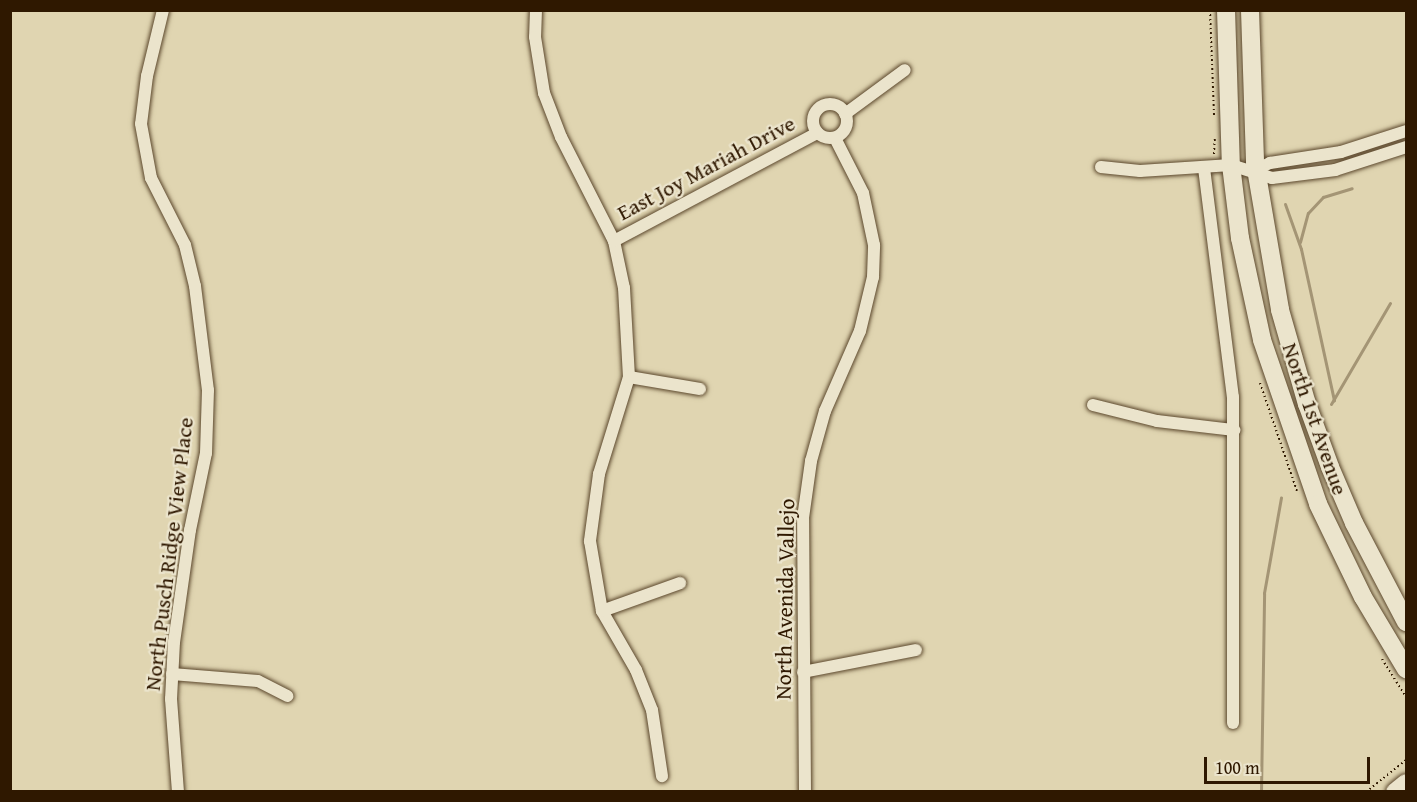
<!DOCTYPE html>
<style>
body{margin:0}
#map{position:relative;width:1417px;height:802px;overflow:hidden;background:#e0d5b1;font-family:"Gentium Book Plus",serif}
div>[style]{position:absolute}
.stream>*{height:3px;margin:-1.5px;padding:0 1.5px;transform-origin:1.5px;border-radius:1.5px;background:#a49575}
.path>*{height:2px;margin-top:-1px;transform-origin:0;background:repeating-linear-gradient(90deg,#2f1800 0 1.5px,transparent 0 4.5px)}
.roads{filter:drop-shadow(0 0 2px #5b472c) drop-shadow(0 0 2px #5b472c)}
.street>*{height:12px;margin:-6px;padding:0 6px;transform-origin:6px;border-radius:6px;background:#ebe4cc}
.street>.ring{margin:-6px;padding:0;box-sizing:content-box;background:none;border:12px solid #ebe4cc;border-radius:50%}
.secondary>*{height:18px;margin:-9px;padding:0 9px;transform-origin:9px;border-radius:9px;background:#ebe4cc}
span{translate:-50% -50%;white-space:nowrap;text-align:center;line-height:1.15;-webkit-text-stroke:4.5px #ebe4cc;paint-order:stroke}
.street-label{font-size:22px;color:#2f1800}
.frame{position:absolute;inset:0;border:12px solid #2f1800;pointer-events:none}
.scale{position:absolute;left:1204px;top:757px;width:166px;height:27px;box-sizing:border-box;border:3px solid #2f1800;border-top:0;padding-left:8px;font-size:18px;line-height:21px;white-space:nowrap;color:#2f1800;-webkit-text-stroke:4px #ebe4cc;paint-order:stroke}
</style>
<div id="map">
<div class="stream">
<div style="left:1285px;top:204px;width:48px;rotate:70.4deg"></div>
<div style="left:1301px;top:249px;width:155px;rotate:77.7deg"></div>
<div style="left:1300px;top:242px;width:30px;rotate:-75deg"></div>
<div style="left:1308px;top:213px;width:22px;rotate:-47deg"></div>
<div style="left:1323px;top:197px;width:30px;rotate:-17deg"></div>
<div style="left:1331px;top:404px;width:117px;rotate:-59.7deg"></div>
<div style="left:1261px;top:792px;width:199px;rotate:-89.1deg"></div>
<div style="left:1264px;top:593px;width:97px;rotate:-79.9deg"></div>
</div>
<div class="path">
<div style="left:1210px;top:10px;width:105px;rotate:87.8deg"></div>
<div style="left:1214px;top:154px;width:18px;rotate:-87deg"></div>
<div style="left:1260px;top:383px;width:114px;rotate:71.1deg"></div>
<div style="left:1382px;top:659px;width:45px;rotate:57.7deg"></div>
<div style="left:1366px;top:792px;width:51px;rotate:-38.7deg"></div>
</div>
<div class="roads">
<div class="street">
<div style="left:163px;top:10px;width:68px;rotate:103.6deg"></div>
<div style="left:147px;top:76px;width:48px;rotate:97.1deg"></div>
<div style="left:141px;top:124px;width:55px;rotate:79.5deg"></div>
<div style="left:151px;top:178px;width:75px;rotate:63.1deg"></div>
<div style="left:185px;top:245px;width:42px;rotate:76.3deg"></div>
<div style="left:195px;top:286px;width:105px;rotate:82.9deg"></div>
<div style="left:208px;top:390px;width:63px;rotate:91.8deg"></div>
<div style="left:206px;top:453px;width:79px;rotate:101.7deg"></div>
<div style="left:190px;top:530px;width:113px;rotate:98.1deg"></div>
<div style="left:174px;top:642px;width:57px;rotate:93deg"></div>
<div style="left:171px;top:699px;width:93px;rotate:85.7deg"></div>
<div style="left:536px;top:10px;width:27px;rotate:92deg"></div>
<div style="left:535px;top:37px;width:57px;rotate:80.9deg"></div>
<div style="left:544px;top:93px;width:47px;rotate:68.9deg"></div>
<div style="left:561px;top:137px;width:117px;rotate:63deg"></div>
<div style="left:614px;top:241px;width:48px;rotate:78deg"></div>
<div style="left:624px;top:288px;width:89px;rotate:86.8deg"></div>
<div style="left:629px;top:377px;width:102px;rotate:107.2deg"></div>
<div style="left:599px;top:474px;width:68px;rotate:97.7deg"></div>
<div style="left:590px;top:541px;width:71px;rotate:80.3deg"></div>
<div style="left:602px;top:611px;width:68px;rotate:60deg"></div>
<div style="left:636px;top:670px;width:43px;rotate:68.2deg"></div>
<div style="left:652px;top:710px;width:67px;rotate:81.4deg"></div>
<div class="ring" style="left:813px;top:104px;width:22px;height:22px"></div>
<div style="left:845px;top:114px;width:74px;rotate:-36.3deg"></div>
<div style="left:1101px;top:167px;width:39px;rotate:6deg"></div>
<div style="left:1140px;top:171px;width:91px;rotate:-3.8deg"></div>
<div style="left:1231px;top:165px;width:43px;rotate:17.6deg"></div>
<div style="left:1272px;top:178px;width:64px;rotate:-7.2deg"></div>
<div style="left:1335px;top:170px;width:75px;rotate:-17.9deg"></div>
<div style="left:1204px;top:168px;width:231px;rotate:82.8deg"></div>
<div style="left:1233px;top:397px;width:326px;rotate:90deg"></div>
<div style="left:1256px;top:170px;width:16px;rotate:-27deg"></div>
<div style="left:1270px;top:163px;width:72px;rotate:-8.8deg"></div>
<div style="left:1341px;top:152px;width:68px;rotate:-17.9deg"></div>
<div style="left:614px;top:241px;width:230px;rotate:-28deg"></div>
<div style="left:629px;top:377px;width:72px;rotate:9.6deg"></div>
<div style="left:1093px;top:405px;width:66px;rotate:14deg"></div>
<div style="left:1157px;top:421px;width:78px;rotate:6.7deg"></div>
<div style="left:602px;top:611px;width:83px;rotate:-19.7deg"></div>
<div style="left:803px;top:672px;width:115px;rotate:-11deg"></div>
<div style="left:172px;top:674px;width:86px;rotate:4.7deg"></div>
<div style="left:258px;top:681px;width:33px;rotate:27deg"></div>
<div style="left:805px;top:792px;width:274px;rotate:-90.4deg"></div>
<div style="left:803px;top:518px;width:58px;rotate:-82deg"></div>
<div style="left:811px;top:461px;width:52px;rotate:-74.4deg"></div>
<div style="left:825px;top:411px;width:87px;rotate:-66.4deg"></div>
<div style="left:860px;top:331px;width:56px;rotate:-76.5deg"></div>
<div style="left:873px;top:277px;width:32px;rotate:-88deg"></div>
<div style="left:874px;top:245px;width:53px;rotate:-101.9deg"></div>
<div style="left:863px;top:193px;width:62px;rotate:-117deg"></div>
</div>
<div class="secondary">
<div style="left:1226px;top:10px;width:155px;rotate:88.2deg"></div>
<div style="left:1231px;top:165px;width:74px;rotate:83deg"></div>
<div style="left:1240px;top:238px;width:104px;rotate:77.8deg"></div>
<div style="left:1262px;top:340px;width:173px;rotate:71.1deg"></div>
<div style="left:1318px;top:504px;width:103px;rotate:64.2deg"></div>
<div style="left:1363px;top:597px;width:84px;rotate:59.2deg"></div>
<div style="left:1250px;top:10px;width:153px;rotate:88.1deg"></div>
<div style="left:1255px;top:163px;width:149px;rotate:80.3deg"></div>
<div style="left:1280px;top:310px;width:98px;rotate:74deg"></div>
<div style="left:1307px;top:404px;width:67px;rotate:69.9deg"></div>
<div style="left:1330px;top:467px;width:61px;rotate:66.8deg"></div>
<div style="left:1354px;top:523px;width:112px;rotate:62.3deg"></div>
<div style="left:1395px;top:792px;width:14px;rotate:-39deg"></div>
</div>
</div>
<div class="street-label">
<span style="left:706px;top:168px;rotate:-28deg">East Joy Mariah Drive</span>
<span style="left:1315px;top:419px;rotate:71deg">North 1st Avenue</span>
<span style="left:169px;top:554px;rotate:-83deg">North Pusch Ridge View Place</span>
<span style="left:785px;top:599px;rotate:-89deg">North Avenida Vallejo</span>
</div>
<div class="frame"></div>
<div class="scale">100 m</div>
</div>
